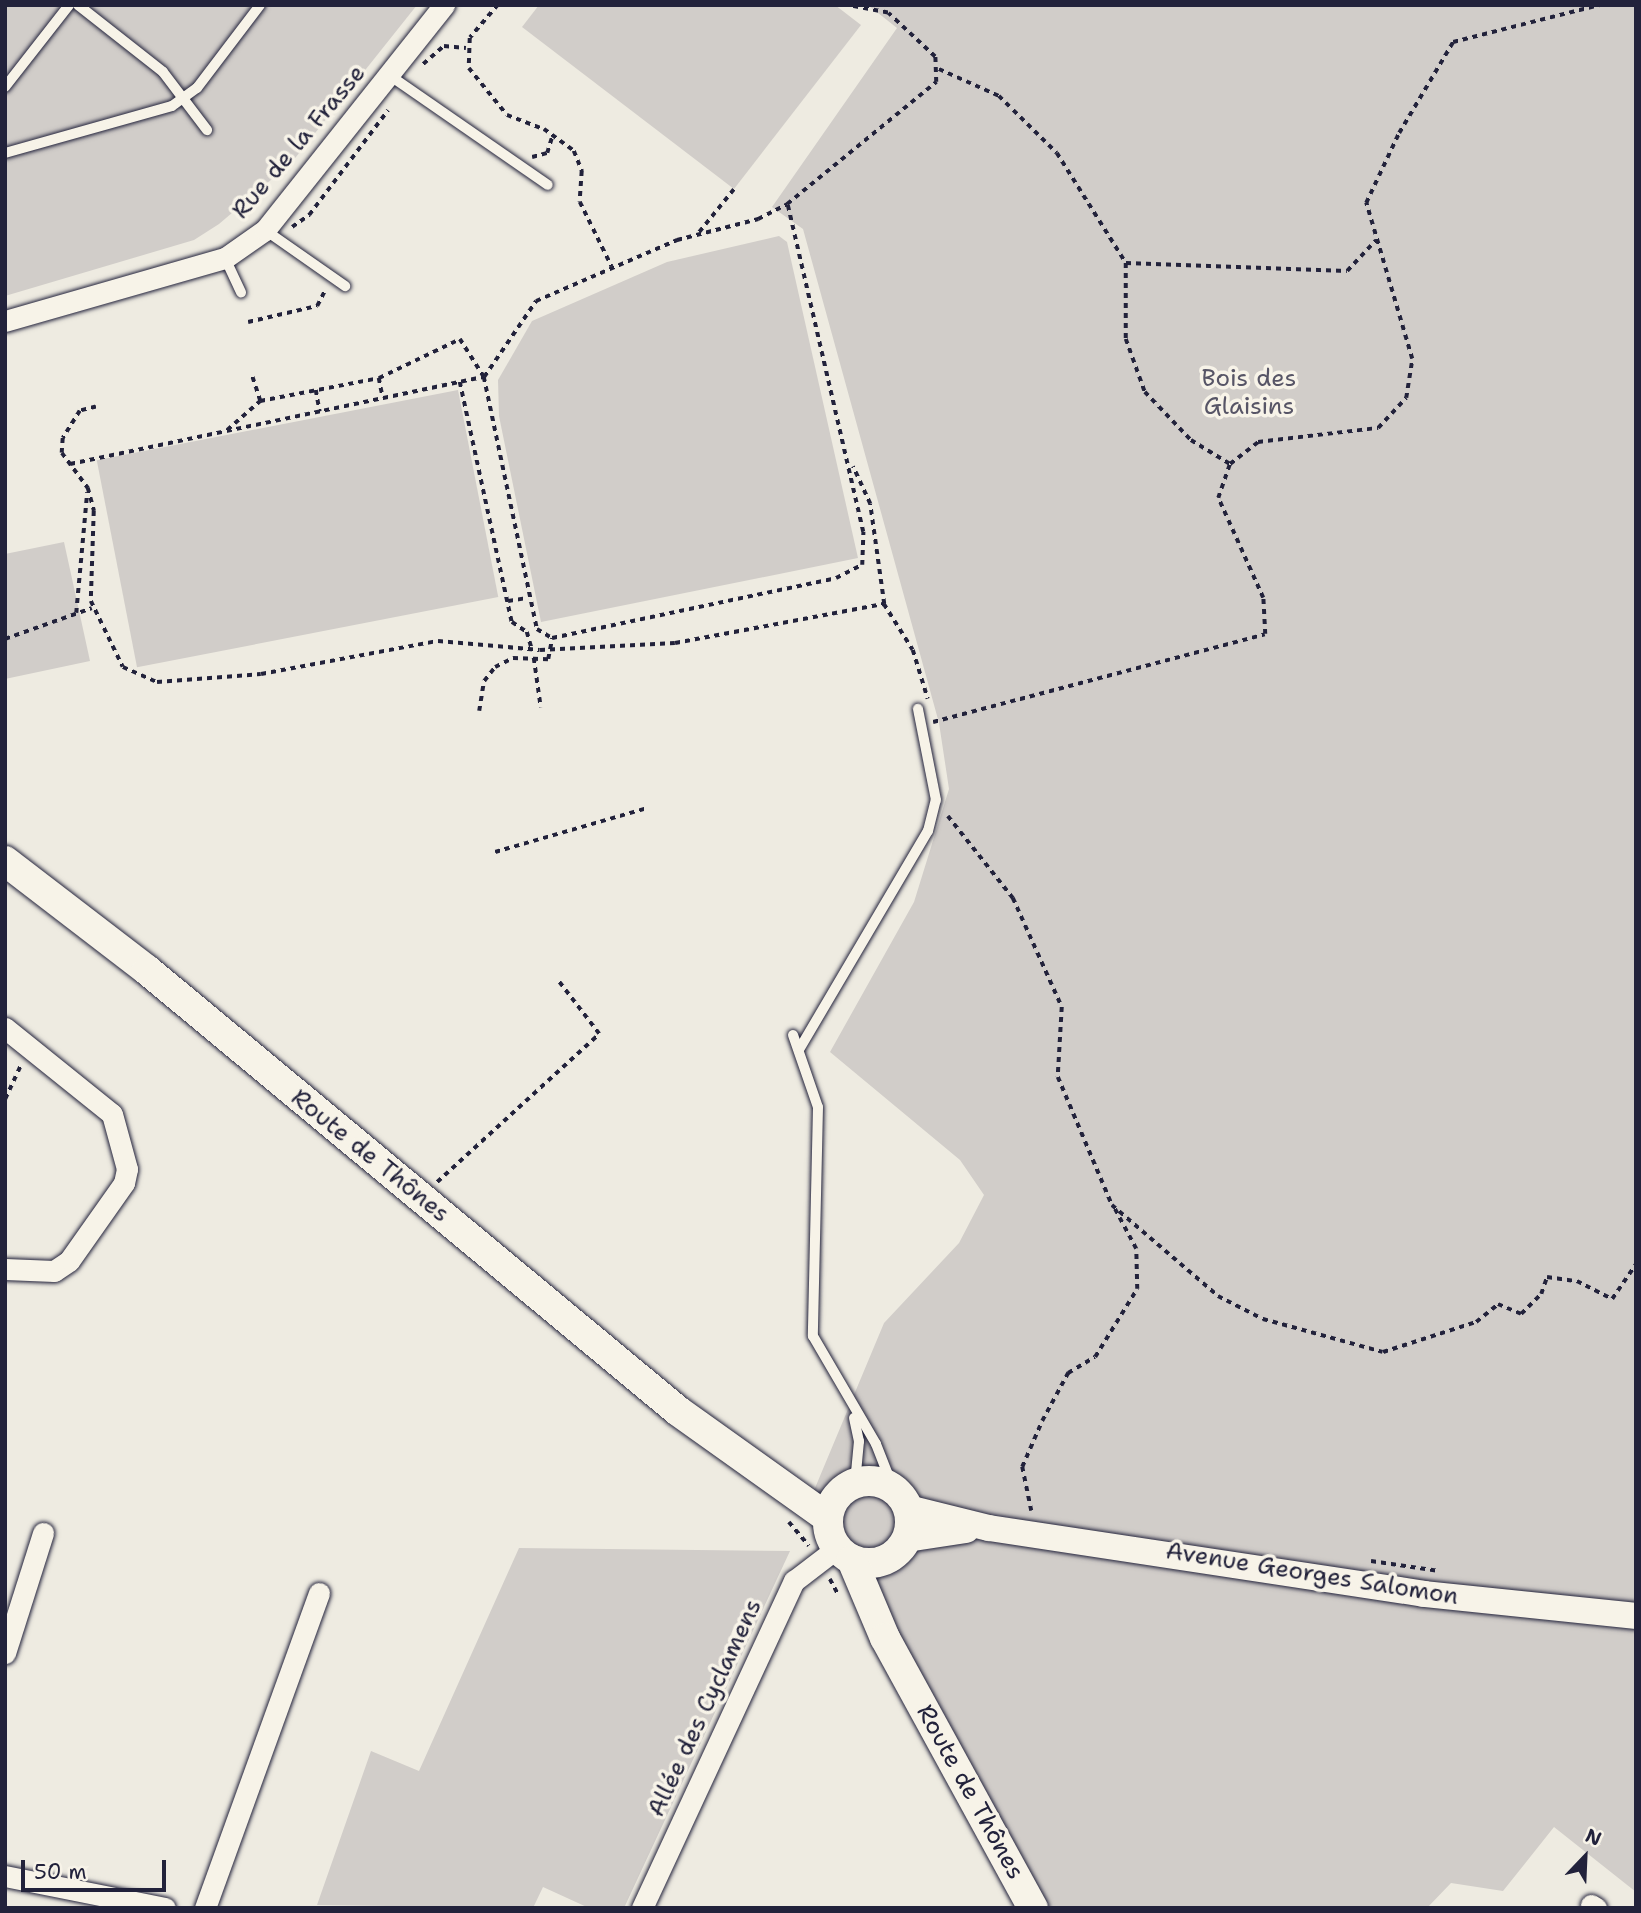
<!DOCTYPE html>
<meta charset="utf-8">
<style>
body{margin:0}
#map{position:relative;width:1641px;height:1913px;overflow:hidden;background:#eeebe1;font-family:"Shantell Sans",sans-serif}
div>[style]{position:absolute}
.green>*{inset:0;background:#d1cdc9;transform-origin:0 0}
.path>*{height:3.5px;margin-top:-1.75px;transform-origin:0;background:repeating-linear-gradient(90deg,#22223b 0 5px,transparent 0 10px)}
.roads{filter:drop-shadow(0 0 2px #22223b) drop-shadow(0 0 2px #22223b)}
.service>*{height:10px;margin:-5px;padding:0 5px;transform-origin:5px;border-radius:5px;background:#f7f3e8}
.minor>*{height:21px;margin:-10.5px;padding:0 10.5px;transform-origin:10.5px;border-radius:10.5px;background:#f7f3e8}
.tertiary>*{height:26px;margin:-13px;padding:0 13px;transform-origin:13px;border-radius:13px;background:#f7f3e8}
.secondary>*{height:30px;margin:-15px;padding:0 15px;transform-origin:15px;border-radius:15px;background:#f7f3e8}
.secondary>.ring{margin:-15px;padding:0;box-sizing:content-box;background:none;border:30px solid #f7f3e8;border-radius:50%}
span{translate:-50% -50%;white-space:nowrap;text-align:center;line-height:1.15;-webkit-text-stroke:7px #f7f3e8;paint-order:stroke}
.street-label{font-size:24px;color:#22223b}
.park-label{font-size:24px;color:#575566}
.frame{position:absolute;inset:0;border:7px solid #22223b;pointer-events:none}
.north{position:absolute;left:1550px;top:1822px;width:70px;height:70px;-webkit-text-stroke:5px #f7f3e8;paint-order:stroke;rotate:23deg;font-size:19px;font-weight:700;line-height:28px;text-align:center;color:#22223b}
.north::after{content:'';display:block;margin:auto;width:24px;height:32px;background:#22223b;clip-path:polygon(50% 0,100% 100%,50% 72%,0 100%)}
.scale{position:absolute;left:21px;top:1860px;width:145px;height:32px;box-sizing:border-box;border:4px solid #22223b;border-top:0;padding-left:9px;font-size:21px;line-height:24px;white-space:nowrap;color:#22223b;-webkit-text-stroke:5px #f7f3e8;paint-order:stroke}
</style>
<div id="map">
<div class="green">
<div style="clip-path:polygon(5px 5px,417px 5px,292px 162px,219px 224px,194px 240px,5px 296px)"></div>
<div style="clip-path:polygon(539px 5px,835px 5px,861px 25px,734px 189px,522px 27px)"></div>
<div style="clip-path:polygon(868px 5px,1636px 5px,1636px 1892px,1554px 1827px,1503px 1891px,1451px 1883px,1427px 1908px,1033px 1908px,810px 1500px,884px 1323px,959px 1243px,984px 1195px,960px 1160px,830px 1052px,914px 902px,949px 789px,939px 723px,803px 229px,772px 207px,897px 28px)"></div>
<div style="clip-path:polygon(779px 236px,787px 242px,858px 558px,541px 622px,499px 416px,498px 380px,532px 321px,667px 262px)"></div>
<div style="left:458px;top:390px;width:211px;height:368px;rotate:79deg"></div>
<div style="clip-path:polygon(64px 542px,90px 661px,5px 679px,5px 554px)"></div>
<div style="clip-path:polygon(519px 1548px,790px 1551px,624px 1908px,589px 1908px,543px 1887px,533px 1908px,317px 1905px,371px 1751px,419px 1771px)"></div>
</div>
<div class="path">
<div style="left:498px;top:5px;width:43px;rotate:130.3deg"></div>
<div style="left:470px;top:38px;width:30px;rotate:92deg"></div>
<div style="left:469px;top:68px;width:60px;rotate:51deg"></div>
<div style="left:507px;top:115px;width:40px;rotate:21deg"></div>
<div style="left:544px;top:129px;width:37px;rotate:36deg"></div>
<div style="left:574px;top:151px;width:22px;rotate:68deg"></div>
<div style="left:582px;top:171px;width:31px;rotate:94deg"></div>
<div style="left:580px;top:202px;width:72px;rotate:63.8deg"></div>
<div style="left:423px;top:64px;width:28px;rotate:-41deg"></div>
<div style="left:444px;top:46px;width:22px;rotate:5deg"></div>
<div style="left:939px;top:69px;width:66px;rotate:24.2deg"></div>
<div style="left:999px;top:96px;width:81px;rotate:44.5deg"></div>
<div style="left:1057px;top:153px;width:130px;rotate:57.9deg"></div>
<div style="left:1126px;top:263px;width:76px;rotate:90deg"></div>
<div style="left:1126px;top:339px;width:56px;rotate:70.3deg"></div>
<div style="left:1145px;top:392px;width:66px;rotate:46.2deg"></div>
<div style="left:1191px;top:440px;width:46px;rotate:31.6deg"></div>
<div style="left:532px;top:157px;width:16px;rotate:-15deg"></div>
<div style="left:547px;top:153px;width:17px;rotate:-73deg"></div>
<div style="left:292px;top:227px;width:21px;rotate:-35deg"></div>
<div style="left:309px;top:215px;width:131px;rotate:-53deg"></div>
<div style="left:699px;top:232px;width:55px;rotate:-50.9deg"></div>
<div style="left:1126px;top:263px;width:221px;rotate:2.1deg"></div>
<div style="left:1347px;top:271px;width:42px;rotate:-46.9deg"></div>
<div style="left:248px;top:322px;width:71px;rotate:-13.1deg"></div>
<div style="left:317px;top:306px;width:18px;rotate:-63deg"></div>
<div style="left:379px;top:378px;width:20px;rotate:79deg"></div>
<div style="left:460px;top:382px;width:246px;rotate:77.8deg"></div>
<div style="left:512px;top:622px;width:18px;rotate:34deg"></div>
<div style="left:527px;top:632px;width:18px;rotate:74deg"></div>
<div style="left:316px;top:390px;width:22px;rotate:80deg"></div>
<div style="left:260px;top:401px;width:121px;rotate:-10.9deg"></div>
<div style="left:379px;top:378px;width:90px;rotate:-25.7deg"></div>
<div style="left:460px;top:339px;width:45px;rotate:57.7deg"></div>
<div style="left:484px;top:377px;width:92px;rotate:-55.6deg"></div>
<div style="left:536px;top:301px;width:154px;rotate:-23.4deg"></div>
<div style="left:677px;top:240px;width:84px;rotate:-14.5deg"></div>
<div style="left:758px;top:219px;width:33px;rotate:-27deg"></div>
<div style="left:787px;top:204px;width:193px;rotate:-39.3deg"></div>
<div style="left:936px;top:82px;width:25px;rotate:-92deg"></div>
<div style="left:935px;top:57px;width:64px;rotate:-136.9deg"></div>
<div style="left:888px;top:13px;width:43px;rotate:-169.2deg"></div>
<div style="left:96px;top:407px;width:16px;rotate:166deg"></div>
<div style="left:80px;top:411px;width:32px;rotate:122deg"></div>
<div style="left:63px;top:438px;width:15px;rotate:94deg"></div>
<div style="left:62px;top:453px;width:44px;rotate:53.4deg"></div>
<div style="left:88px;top:488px;width:24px;rotate:75deg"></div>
<div style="left:94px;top:511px;width:90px;rotate:91.9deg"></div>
<div style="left:91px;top:601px;width:73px;rotate:64.1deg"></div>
<div style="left:123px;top:667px;width:37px;rotate:24deg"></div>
<div style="left:157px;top:682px;width:104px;rotate:-4.4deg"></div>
<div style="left:261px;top:674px;width:180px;rotate:-10.6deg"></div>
<div style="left:438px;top:641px;width:102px;rotate:5deg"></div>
<div style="left:540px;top:650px;width:135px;rotate:-3deg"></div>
<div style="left:675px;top:643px;width:213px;rotate:-10.6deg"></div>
<div style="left:884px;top:604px;width:101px;rotate:-98deg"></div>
<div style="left:870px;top:504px;width:41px;rotate:-114.7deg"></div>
<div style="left:227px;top:430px;width:44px;rotate:-41.3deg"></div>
<div style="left:260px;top:401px;width:29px;rotate:-108deg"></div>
<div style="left:70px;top:464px;width:423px;rotate:-11.9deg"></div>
<div style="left:484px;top:377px;width:258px;rotate:78.1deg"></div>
<div style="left:537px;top:629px;width:17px;rotate:31deg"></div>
<div style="left:552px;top:638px;width:290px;rotate:-11.9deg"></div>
<div style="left:836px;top:578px;width:29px;rotate:-27deg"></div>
<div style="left:862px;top:565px;width:33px;rotate:-88deg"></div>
<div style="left:863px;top:532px;width:337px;rotate:-103deg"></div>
<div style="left:508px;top:601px;width:20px;rotate:-9deg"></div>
<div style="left:884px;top:604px;width:54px;rotate:57.8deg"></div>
<div style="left:913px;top:650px;width:51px;rotate:73deg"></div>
<div style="left:76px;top:613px;width:121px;rotate:-84.8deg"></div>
<div style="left:5px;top:639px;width:92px;rotate:-19.6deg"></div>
<div style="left:534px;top:658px;width:50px;rotate:82deg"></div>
<div style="left:479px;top:711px;width:30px;rotate:-81deg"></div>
<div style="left:484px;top:681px;width:18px;rotate:-52deg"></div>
<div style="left:495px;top:667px;width:20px;rotate:-27deg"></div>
<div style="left:513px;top:658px;width:35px;rotate:2deg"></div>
<div style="left:548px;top:659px;width:21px;rotate:-79deg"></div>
<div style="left:933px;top:722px;width:343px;rotate:-14.8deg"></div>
<div style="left:1265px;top:634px;width:36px;rotate:-93deg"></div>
<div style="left:1263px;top:598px;width:110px;rotate:-114.2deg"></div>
<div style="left:1218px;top:498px;width:36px;rotate:-71deg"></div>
<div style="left:1230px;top:464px;width:36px;rotate:-38deg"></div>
<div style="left:1258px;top:442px;width:121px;rotate:-6.7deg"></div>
<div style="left:1378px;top:428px;width:41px;rotate:-47deg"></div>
<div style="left:1406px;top:398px;width:39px;rotate:-81deg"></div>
<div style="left:1412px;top:359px;width:163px;rotate:-106.4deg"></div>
<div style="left:1366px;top:203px;width:77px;rotate:-64.8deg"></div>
<div style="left:1399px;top:133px;width:106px;rotate:-59.3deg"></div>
<div style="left:1453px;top:42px;width:151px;rotate:-14.2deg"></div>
<div style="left:948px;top:816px;width:105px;rotate:51.6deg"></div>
<div style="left:1013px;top:898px;width:120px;rotate:65.8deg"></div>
<div style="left:1062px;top:1007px;width:70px;rotate:93.3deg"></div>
<div style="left:1058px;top:1077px;width:139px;rotate:67.1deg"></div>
<div style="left:1112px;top:1205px;width:140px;rotate:40.6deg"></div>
<div style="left:1218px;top:1296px;width:51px;rotate:27.1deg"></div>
<div style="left:1263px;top:1319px;width:124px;rotate:15.4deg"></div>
<div style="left:1383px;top:1352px;width:98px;rotate:-17.9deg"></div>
<div style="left:1476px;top:1322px;width:28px;rotate:-39deg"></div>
<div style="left:1498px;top:1304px;width:25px;rotate:23deg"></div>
<div style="left:1521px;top:1314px;width:28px;rotate:-45deg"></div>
<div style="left:1541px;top:1294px;width:18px;rotate:-71deg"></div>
<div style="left:1547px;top:1277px;width:30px;rotate:8deg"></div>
<div style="left:1577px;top:1281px;width:39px;rotate:27deg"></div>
<div style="left:1612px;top:1299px;width:42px;rotate:-55.6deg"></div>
<div style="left:495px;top:852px;width:158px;rotate:-16.1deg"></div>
<div style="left:5px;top:1099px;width:38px;rotate:-65deg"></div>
<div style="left:437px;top:1182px;width:219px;rotate:-42.4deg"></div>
<div style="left:599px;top:1034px;width:66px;rotate:-127.6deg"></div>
<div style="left:1031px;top:1511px;width:45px;rotate:-101.6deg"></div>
<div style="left:1022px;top:1467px;width:50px;rotate:-66.5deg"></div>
<div style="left:1042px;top:1421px;width:55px;rotate:-61.6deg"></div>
<div style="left:1068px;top:1373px;width:31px;rotate:-31deg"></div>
<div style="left:1095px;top:1357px;width:80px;rotate:-58.3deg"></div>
<div style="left:1137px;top:1289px;width:40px;rotate:-91.4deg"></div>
<div style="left:1136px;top:1249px;width:49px;rotate:-118.1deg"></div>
<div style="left:789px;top:1522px;width:31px;rotate:50deg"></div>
<div style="left:1371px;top:1561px;width:69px;rotate:8.4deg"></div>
<div style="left:830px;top:1579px;width:17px;rotate:62deg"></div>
</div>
<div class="roads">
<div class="service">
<div style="left:78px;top:5px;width:108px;rotate:38.2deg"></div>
<div style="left:163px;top:72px;width:73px;rotate:52.8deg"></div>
<div style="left:389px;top:75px;width:193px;rotate:34.7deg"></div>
<div style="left:5px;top:87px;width:104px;rotate:-52deg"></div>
<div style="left:5px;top:153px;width:173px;rotate:-15.7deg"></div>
<div style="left:172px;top:106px;width:31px;rotate:-36deg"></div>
<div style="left:197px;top:88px;width:104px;rotate:-52.8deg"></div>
<div style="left:265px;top:230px;width:98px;rotate:35deg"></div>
<div style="left:225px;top:258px;width:38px;rotate:65deg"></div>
<div style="left:793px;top:1035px;width:76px;rotate:70.9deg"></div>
<div style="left:818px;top:1107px;width:229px;rotate:91.3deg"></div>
<div style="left:813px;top:1336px;width:125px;rotate:59.7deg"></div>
<div style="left:876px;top:1444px;width:49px;rotate:68.6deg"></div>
<div style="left:800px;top:1048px;width:252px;rotate:-59.5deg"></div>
<div style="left:928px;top:831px;width:32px;rotate:-76deg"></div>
<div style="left:936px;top:800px;width:93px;rotate:-101.2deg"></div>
<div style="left:854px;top:1418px;width:24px;rotate:78deg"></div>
<div style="left:859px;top:1441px;width:42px;rotate:95.4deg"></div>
</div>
<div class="minor">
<div style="left:5px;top:321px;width:229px;rotate:-16deg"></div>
<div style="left:225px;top:258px;width:49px;rotate:-35deg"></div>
<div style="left:265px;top:230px;width:288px;rotate:-51.5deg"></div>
<div style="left:5px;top:1028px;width:137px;rotate:38.8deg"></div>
<div style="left:112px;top:1114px;width:57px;rotate:74.7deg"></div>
<div style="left:127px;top:1169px;width:14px;rotate:102deg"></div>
<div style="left:124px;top:1183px;width:95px;rotate:125.2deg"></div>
<div style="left:69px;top:1261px;width:18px;rotate:146deg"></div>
<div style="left:54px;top:1271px;width:49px;rotate:-177.7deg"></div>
<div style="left:5px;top:1653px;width:126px;rotate:-72.4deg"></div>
<div style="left:5px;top:1876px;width:163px;rotate:11.3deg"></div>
<div style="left:1591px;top:1905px;width:6px;rotate:31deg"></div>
<div style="left:205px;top:1908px;width:335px;rotate:-70.1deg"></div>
<div style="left:642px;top:1908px;width:361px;rotate:-65.1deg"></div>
<div style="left:794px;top:1581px;width:54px;rotate:-37.5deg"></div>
</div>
<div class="tertiary">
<div style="left:908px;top:1508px;width:83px;rotate:13.9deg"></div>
<div style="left:989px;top:1528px;width:440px;rotate:8.6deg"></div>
<div style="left:1424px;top:1594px;width:213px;rotate:5.9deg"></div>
<div style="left:907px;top:1539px;width:60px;rotate:-8.7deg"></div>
</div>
<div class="secondary">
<div style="left:5px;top:861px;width:179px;rotate:37.5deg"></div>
<div style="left:147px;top:970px;width:690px;rotate:39.71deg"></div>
<div style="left:678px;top:1411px;width:184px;rotate:35.5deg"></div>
<div class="ring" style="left:828px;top:1481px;width:52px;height:52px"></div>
<div style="left:852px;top:1560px;width:85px;rotate:67.1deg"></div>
<div style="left:885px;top:1638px;width:308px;rotate:61.3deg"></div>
</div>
</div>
<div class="street-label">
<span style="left:299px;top:142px;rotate:-50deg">Rue de la Frasse</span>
<span style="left:370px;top:1156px;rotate:39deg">Route de Thônes</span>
<span style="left:1312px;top:1574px;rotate:9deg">Avenue Georges Salomon</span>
<span style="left:705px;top:1708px;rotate:-65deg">Allée des Cyclamens</span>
<span style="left:970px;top:1792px;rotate:61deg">Route de Thônes</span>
</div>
<div class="park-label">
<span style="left:1249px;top:393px">Bois des<br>Glaisins</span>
</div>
<div class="frame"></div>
<div class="north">N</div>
<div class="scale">50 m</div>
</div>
